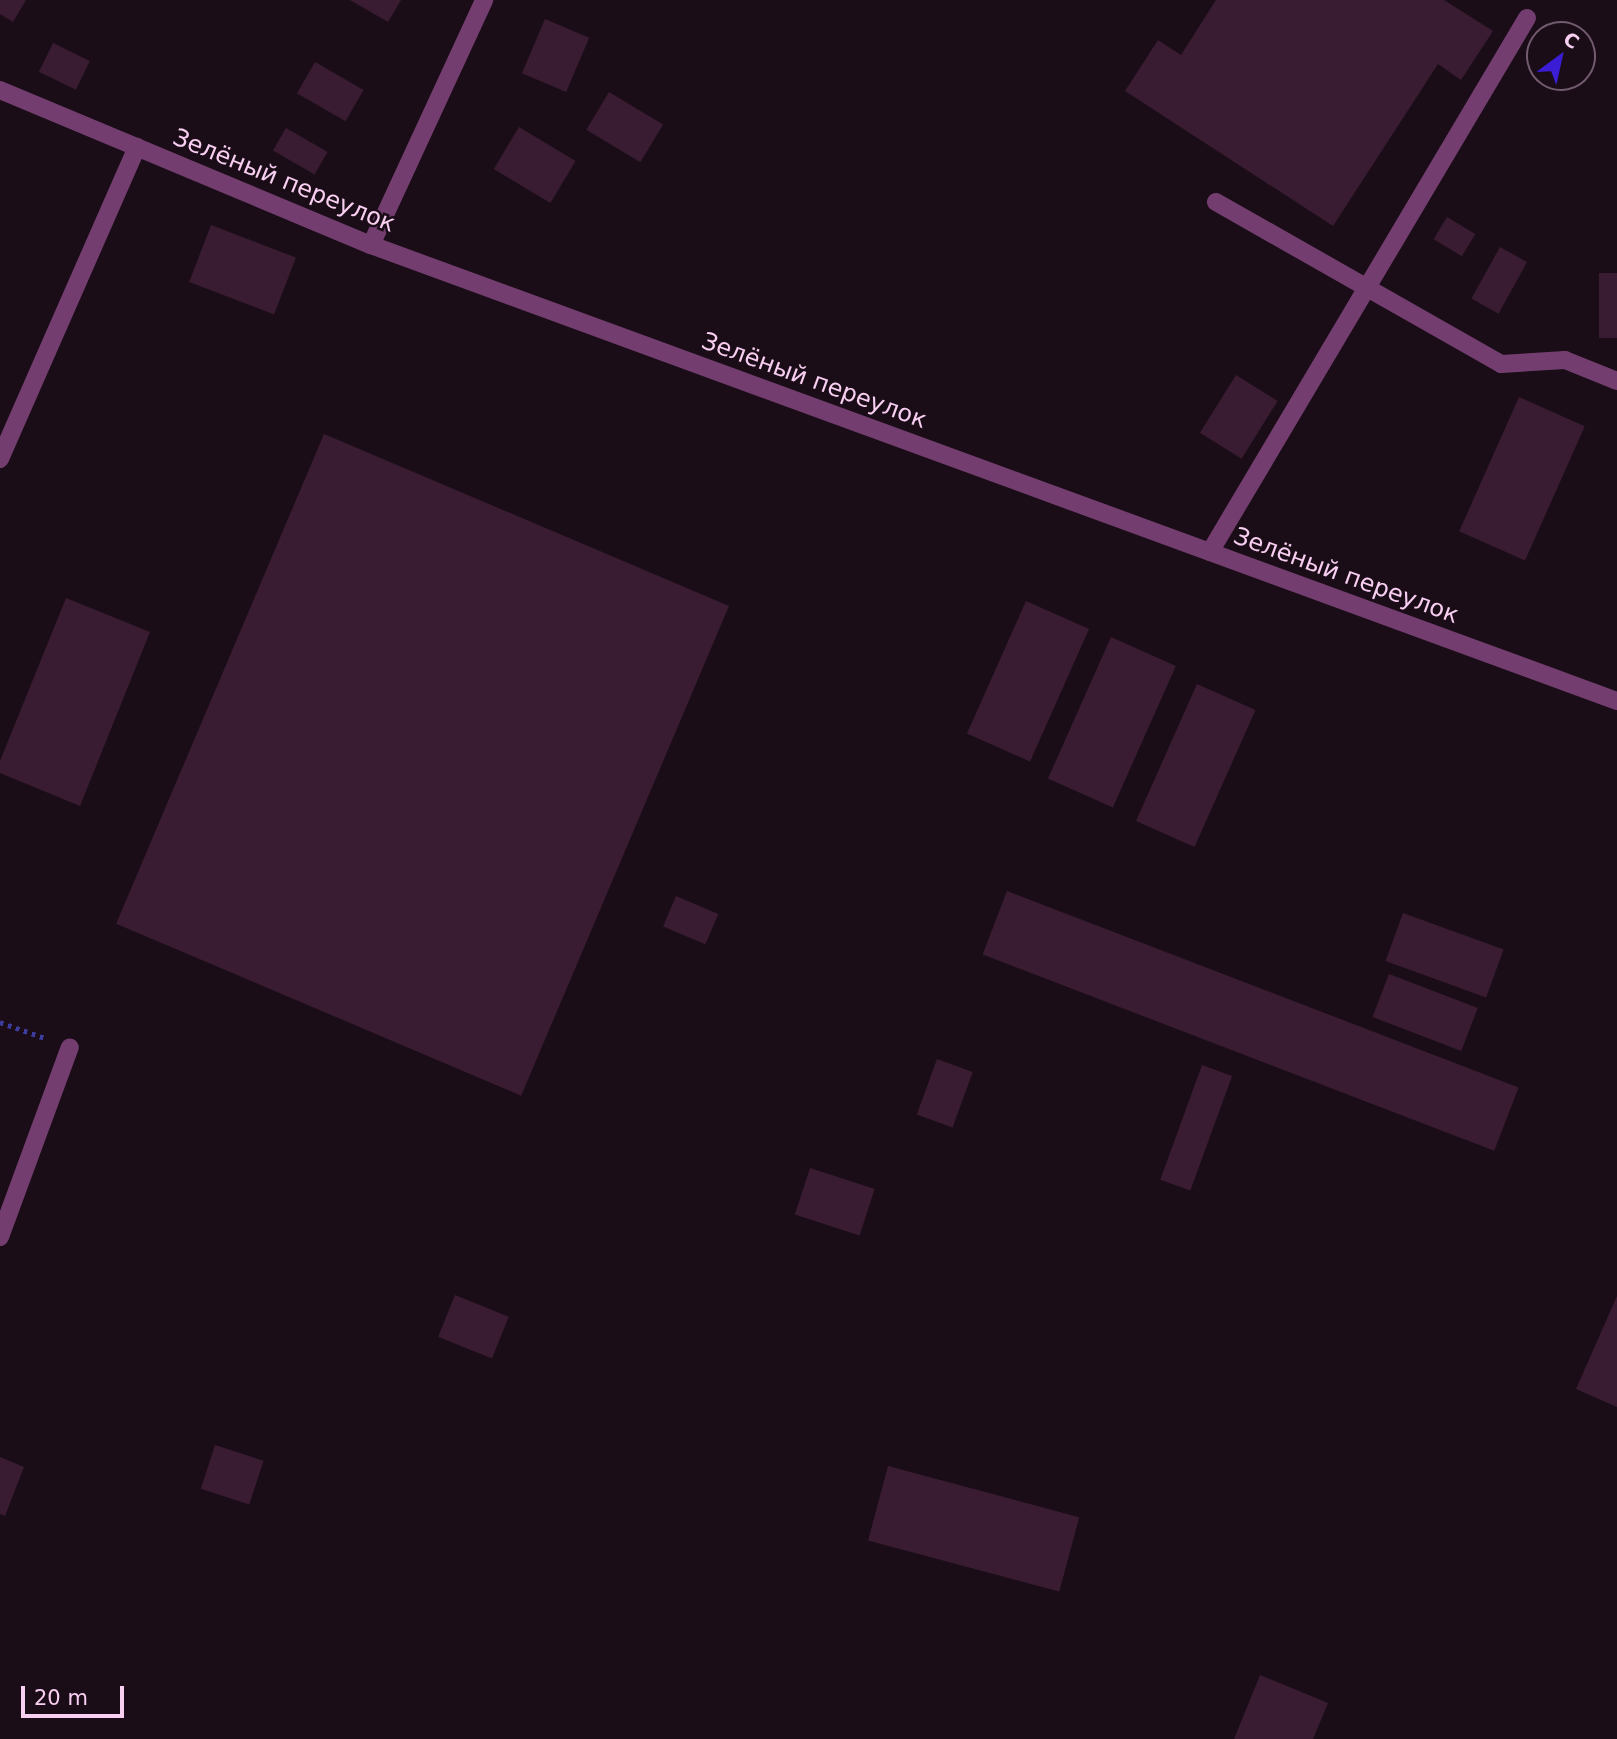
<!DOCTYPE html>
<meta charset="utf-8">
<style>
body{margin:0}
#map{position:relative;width:1617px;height:1739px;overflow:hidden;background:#1b0d18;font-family:"DejaVu Sans",sans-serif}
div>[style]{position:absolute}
.building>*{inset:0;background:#391c31;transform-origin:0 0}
.path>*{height:4.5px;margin-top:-2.25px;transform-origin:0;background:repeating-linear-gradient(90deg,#3c3d9e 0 3.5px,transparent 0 8.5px)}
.minor>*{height:18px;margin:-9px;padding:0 9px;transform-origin:9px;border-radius:9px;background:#733e6f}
span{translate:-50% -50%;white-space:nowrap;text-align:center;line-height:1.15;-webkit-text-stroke:5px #1b0d18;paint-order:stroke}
.street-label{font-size:24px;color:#f8cef1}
.north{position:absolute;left:1526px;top:21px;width:70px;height:70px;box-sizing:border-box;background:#1b0d18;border:2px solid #735a6f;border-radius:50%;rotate:33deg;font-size:19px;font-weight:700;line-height:28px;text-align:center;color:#f8cef1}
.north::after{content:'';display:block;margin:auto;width:24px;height:32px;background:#3a1dd5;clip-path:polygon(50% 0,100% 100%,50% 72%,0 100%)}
.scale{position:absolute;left:21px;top:1686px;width:103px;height:32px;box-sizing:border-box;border:4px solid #f8cef1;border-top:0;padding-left:9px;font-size:21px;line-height:24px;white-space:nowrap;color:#f8cef1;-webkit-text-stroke:5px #1b0d18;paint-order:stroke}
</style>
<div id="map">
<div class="building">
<div style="clip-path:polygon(0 0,26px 0,13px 22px,0 14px)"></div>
<div style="clip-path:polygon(350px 0,401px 0,388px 22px)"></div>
<div style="clip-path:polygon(1216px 0,1444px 0,1493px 31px,1461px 80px,1438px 64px,1333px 226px,1125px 91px,1158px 40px,1181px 55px)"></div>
<div style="left:545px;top:19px;width:48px;height:59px;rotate:23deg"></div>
<div style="left:53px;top:43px;width:41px;height:32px;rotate:26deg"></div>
<div style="left:315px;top:62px;width:56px;height:36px;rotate:30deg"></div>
<div style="left:609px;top:92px;width:63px;height:44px;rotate:31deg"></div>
<div style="left:519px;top:127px;width:66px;height:49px;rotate:31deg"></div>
<div style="left:286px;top:128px;width:48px;height:26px;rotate:30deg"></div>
<div style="left:1447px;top:217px;width:33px;height:26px;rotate:31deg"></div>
<div style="left:211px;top:225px;width:91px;height:61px;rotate:21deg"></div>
<div style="left:1500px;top:247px;width:31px;height:59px;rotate:29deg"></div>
<div style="left:1599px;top:273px;width:18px;height:65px"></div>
<div style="left:1236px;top:375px;width:49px;height:68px;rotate:32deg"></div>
<div style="left:1519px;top:397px;width:72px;height:147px;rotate:24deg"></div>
<div style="left:324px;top:434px;width:440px;height:532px;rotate:23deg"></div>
<div style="clip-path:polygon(66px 598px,150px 632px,80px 806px,0 773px,0 761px)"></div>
<div style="left:1026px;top:601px;width:69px;height:145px;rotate:24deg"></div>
<div style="left:1111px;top:637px;width:71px;height:155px;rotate:24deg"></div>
<div style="left:1197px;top:684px;width:64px;height:150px;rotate:24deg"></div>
<div style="left:1007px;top:891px;width:548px;height:68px;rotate:21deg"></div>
<div style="left:676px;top:896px;width:46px;height:33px;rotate:23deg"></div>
<div style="left:1403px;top:913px;width:107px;height:51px;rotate:20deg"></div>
<div style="left:1389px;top:974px;width:95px;height:46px;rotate:21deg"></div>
<div style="left:937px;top:1059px;width:38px;height:59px;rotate:20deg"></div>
<div style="left:1202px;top:1065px;width:32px;height:122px;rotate:20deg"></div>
<div style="left:810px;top:1168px;width:68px;height:49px;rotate:18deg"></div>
<div style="left:455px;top:1295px;width:58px;height:45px;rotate:22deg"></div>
<div style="clip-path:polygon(1617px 1296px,1617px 1407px,1576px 1389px)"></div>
<div style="left:215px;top:1445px;width:51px;height:46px;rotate:18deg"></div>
<div style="clip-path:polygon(0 1457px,24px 1467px,5px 1516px,0 1514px)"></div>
<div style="left:888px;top:1466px;width:198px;height:77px;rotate:15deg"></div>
<div style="clip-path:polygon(1260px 1675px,1328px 1703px,1313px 1739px,1234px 1739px)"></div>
</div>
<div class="path">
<div style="left:0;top:1022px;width:48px;rotate:19.6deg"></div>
</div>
<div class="minor">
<div style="left:0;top:90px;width:402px;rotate:22.7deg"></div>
<div style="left:371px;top:245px;width:1327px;rotate:20.1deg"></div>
<div style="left:1216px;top:202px;width:328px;rotate:29.6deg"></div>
<div style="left:1501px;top:364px;width:64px;rotate:-3.6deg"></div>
<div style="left:1565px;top:360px;width:56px;rotate:22deg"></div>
<div style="left:371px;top:245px;width:270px;rotate:-65.2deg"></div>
<div style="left:0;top:459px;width:341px;rotate:-66.3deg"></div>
<div style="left:1210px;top:552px;width:621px;rotate:-59.31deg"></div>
<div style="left:0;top:1237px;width:202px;rotate:-69.8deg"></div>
</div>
<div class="street-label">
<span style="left:284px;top:181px;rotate:22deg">Зелёный переулок</span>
<span style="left:814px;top:381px;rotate:20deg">Зелёный переулок</span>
<span style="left:1346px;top:576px;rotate:20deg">Зелёный переулок</span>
</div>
<div class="north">С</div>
<div class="scale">20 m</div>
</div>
